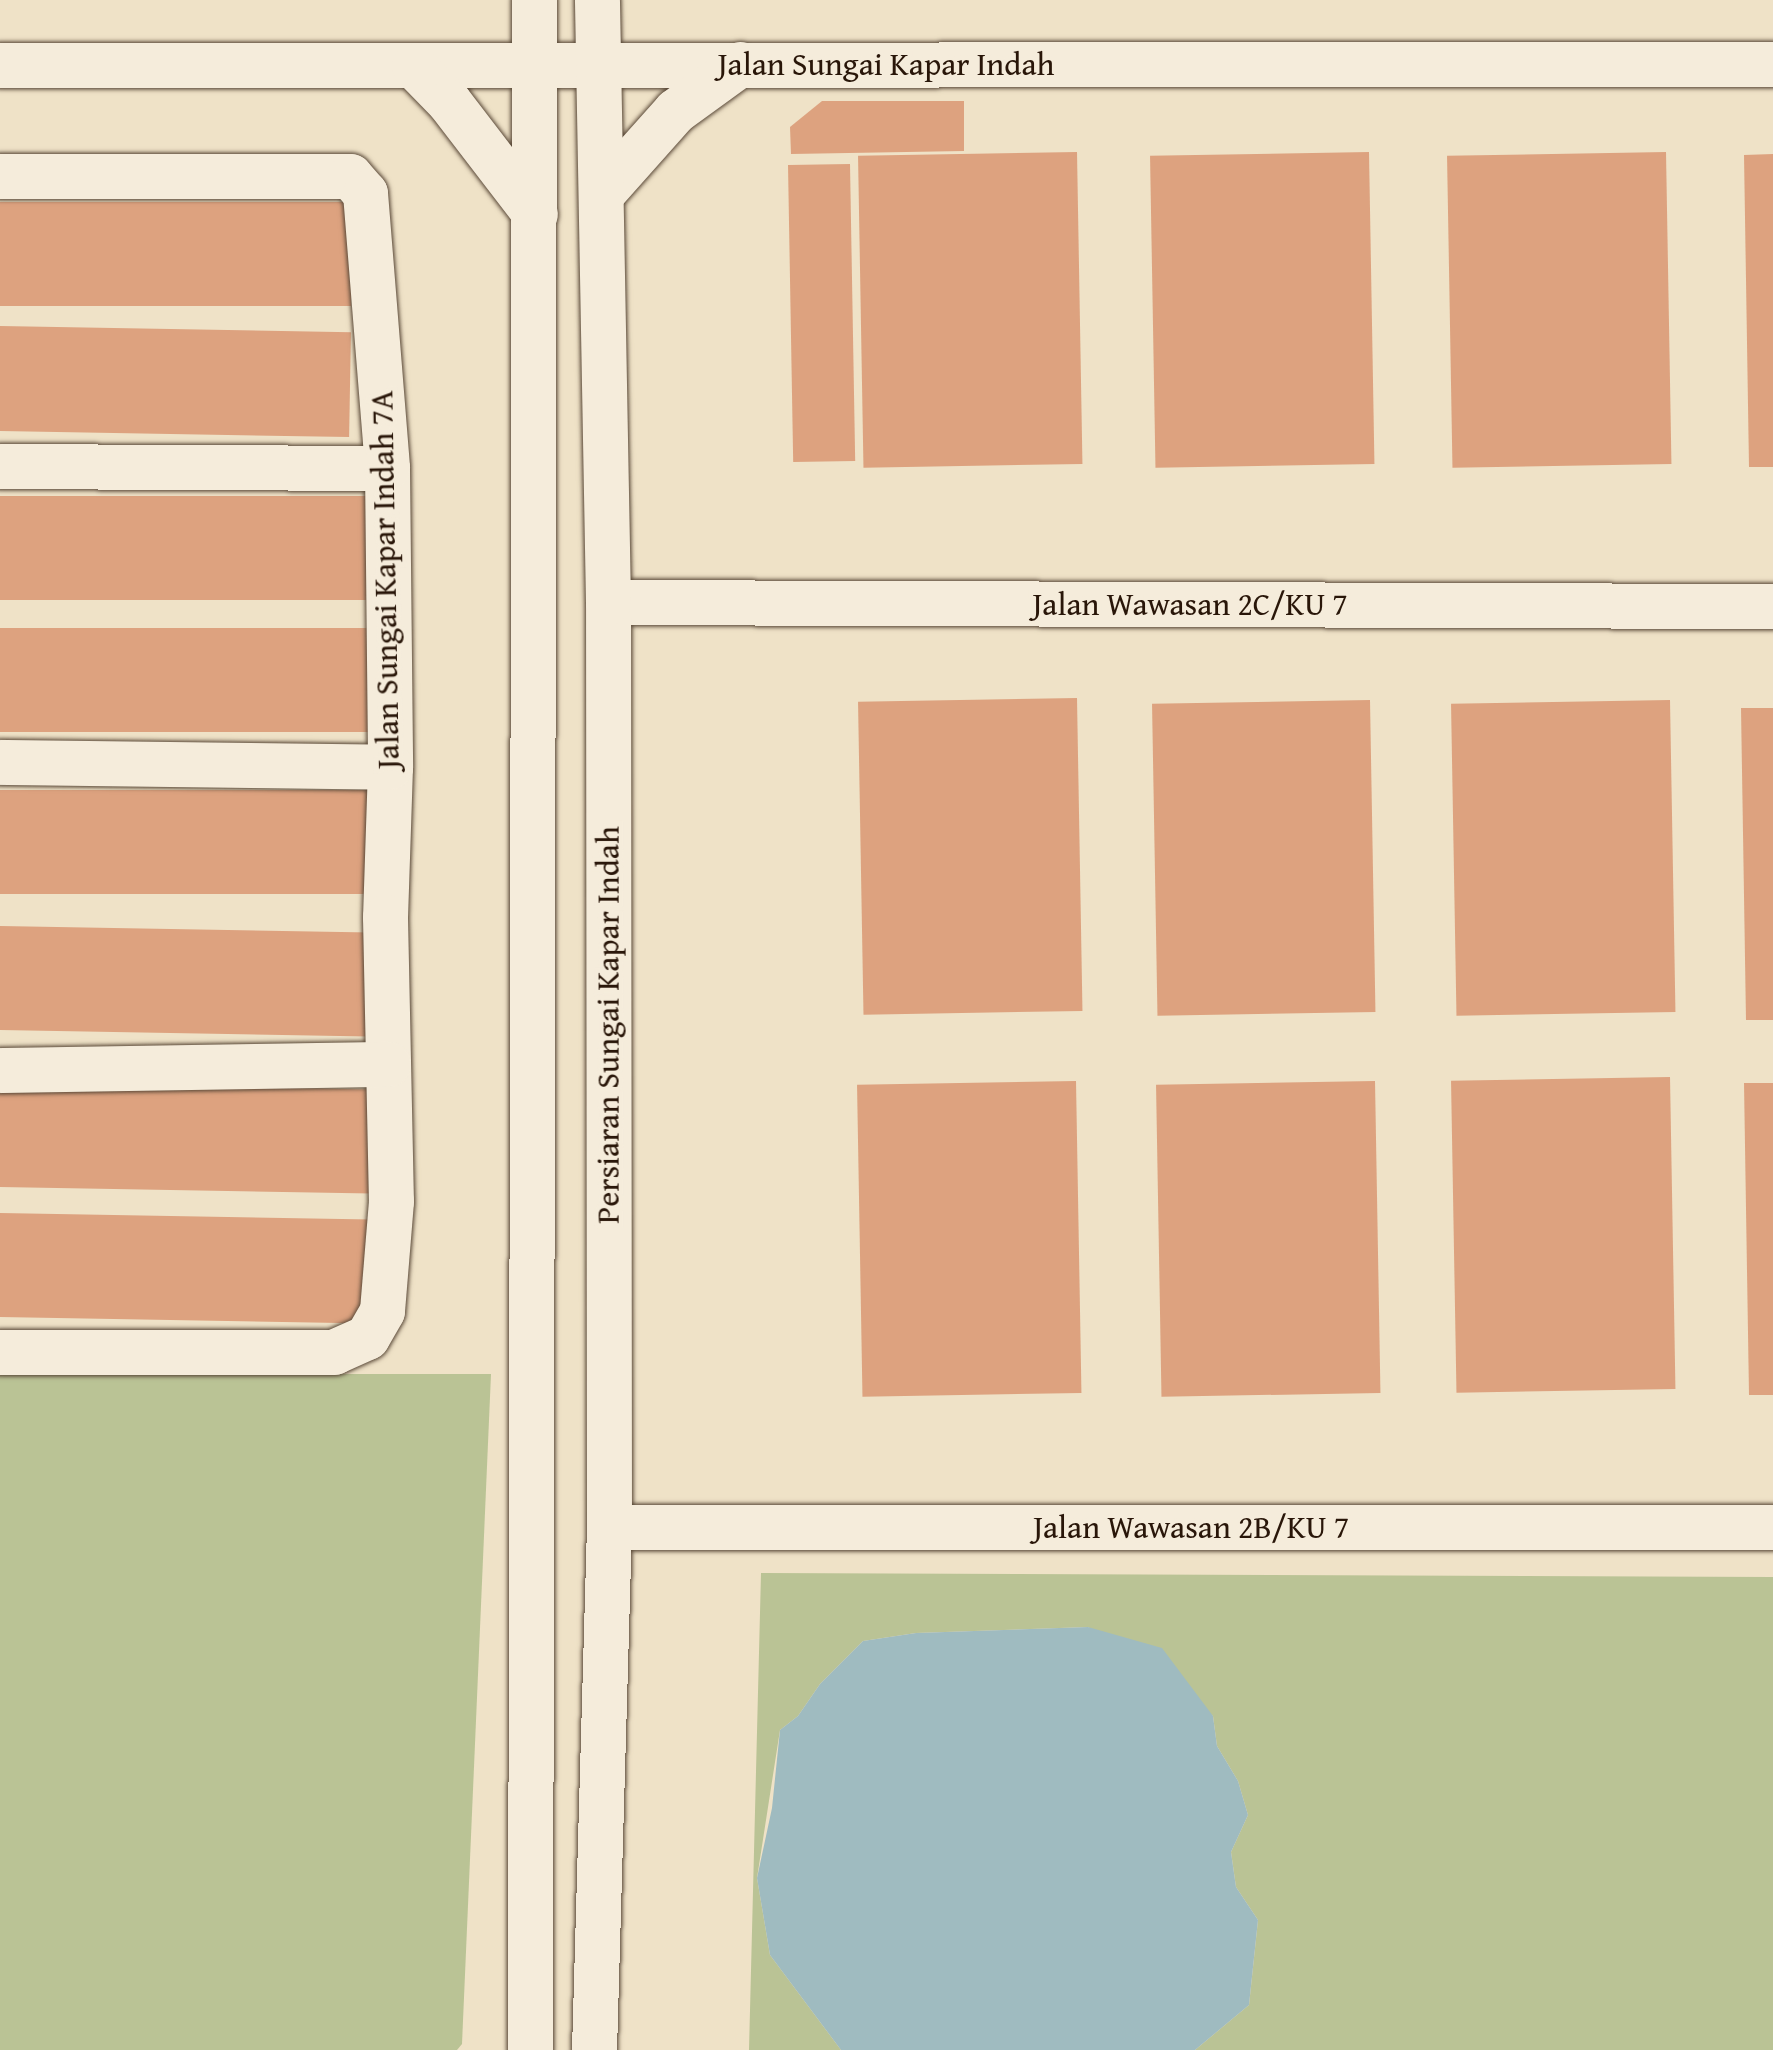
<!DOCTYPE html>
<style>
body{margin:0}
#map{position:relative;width:1773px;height:2050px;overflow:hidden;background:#efe2c7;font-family:"Gentium Book Plus",serif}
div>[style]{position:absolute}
.green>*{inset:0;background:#bac395}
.water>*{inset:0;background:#9fbbc0}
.building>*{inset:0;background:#dda27f;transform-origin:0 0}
.roads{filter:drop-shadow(0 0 2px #5a4938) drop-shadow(0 0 2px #5a4938)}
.minor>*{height:45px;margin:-22.5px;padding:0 22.5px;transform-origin:22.5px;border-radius:22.5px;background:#f5ecdb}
span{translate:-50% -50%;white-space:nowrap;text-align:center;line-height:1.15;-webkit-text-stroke:9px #f5ecdb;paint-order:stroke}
.street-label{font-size:32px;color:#291609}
</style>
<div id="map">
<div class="green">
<div style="clip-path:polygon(0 1374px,491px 1374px,462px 2044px,457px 2050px,0 2050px)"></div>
<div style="clip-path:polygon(761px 1573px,1773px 1577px,1773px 2050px,1195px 2050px,1249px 2005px,1258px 1920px,1236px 1887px,1231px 1852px,1248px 1815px,1238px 1781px,1217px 1746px,1213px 1716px,1088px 1627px,916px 1633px,863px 1641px,820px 1684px,798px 1716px,780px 1730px,757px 1878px,770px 1955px,841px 2050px,749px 2050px)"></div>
</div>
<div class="water">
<div style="clip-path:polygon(1088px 1627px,1162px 1648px,1213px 1716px,1217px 1746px,1238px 1781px,1248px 1815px,1231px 1852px,1236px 1887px,1258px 1920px,1249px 2005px,1195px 2050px,841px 2050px,770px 1955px,757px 1878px,772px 1808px,780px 1730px,798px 1716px,820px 1684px,863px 1641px,916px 1633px)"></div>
</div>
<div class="building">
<div style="clip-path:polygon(822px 101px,964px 101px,964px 151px,791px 154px,790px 127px)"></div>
<div style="left:1077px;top:152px;width:312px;height:219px;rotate:89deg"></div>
<div style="left:1369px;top:152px;width:312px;height:219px;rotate:89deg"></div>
<div style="left:1666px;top:152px;width:312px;height:219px;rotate:89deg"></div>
<div style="clip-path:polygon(1773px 154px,1773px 467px,1749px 467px,1744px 155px)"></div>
<div style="left:850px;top:164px;width:297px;height:62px;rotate:89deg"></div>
<div style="left:0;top:202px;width:351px;height:104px"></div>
<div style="left:0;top:326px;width:351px;height:105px;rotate:1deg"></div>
<div style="left:0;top:496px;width:369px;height:104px"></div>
<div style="left:0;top:628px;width:371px;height:104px"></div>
<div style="left:1077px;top:698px;width:313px;height:219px;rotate:89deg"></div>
<div style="left:1370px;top:700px;width:312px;height:218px;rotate:89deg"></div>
<div style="left:1670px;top:700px;width:312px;height:219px;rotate:89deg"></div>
<div style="clip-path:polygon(1741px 708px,1773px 708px,1773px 1020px,1746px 1020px)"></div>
<div style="left:0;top:790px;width:370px;height:104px"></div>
<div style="left:0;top:926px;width:370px;height:104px;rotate:1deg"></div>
<div style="left:1670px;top:1077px;width:312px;height:219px;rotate:89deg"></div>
<div style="left:1076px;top:1081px;width:312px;height:219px;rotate:89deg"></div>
<div style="left:1375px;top:1081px;width:312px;height:219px;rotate:89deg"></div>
<div style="left:0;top:1083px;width:373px;height:104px;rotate:1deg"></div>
<div style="clip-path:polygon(1744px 1083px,1773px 1083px,1773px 1395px,1749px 1395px)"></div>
<div style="left:0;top:1213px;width:371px;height:104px;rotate:1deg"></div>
</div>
<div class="roads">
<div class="minor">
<div style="left:0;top:65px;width:1773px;rotate:-0.03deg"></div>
<div style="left:414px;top:66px;width:50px;rotate:45.8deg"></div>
<div style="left:449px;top:102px;width:141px;rotate:52.5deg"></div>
<div style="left:0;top:176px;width:350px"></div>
<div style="left:350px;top:176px;width:23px;rotate:49deg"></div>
<div style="left:365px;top:193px;width:276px;rotate:85.4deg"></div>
<div style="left:387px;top:468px;width:299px;rotate:89.4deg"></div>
<div style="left:390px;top:767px;width:150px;rotate:91.9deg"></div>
<div style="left:385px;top:917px;width:284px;rotate:88.8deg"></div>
<div style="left:391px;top:1201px;width:110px;rotate:94.7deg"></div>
<div style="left:382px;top:1311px;width:30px;rotate:120deg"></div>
<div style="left:367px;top:1337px;width:36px;rotate:156deg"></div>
<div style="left:334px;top:1352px;width:334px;rotate:180deg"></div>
<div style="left:602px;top:193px;width:110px;rotate:-48.3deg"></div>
<div style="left:675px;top:111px;width:80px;rotate:-35.9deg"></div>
<div style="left:0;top:466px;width:387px;rotate:0.3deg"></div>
<div style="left:608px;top:602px;width:1165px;rotate:0.2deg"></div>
<div style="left:0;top:762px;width:390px;rotate:0.7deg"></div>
<div style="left:0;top:1070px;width:388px;rotate:-0.9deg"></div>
<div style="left:609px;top:1527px;width:1164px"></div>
<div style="left:530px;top:2050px;width:2050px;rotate:-89.89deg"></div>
<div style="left:594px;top:2050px;width:523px;rotate:-88.36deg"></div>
<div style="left:609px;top:1527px;width:925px;rotate:-90.06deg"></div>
<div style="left:608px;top:602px;width:602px;rotate:-91.05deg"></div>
</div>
</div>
<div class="street-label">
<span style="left:886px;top:64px">Jalan Sungai Kapar Indah</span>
<span style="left:385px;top:580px;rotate:-91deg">Jalan Sungai Kapar Indah 7A</span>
<span style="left:1190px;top:604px">Jalan Wawasan 2C/KU 7</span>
<span style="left:608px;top:1025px;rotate:-90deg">Persiaran Sungai Kapar Indah</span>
<span style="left:1191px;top:1527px">Jalan Wawasan 2B/KU 7</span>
</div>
</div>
